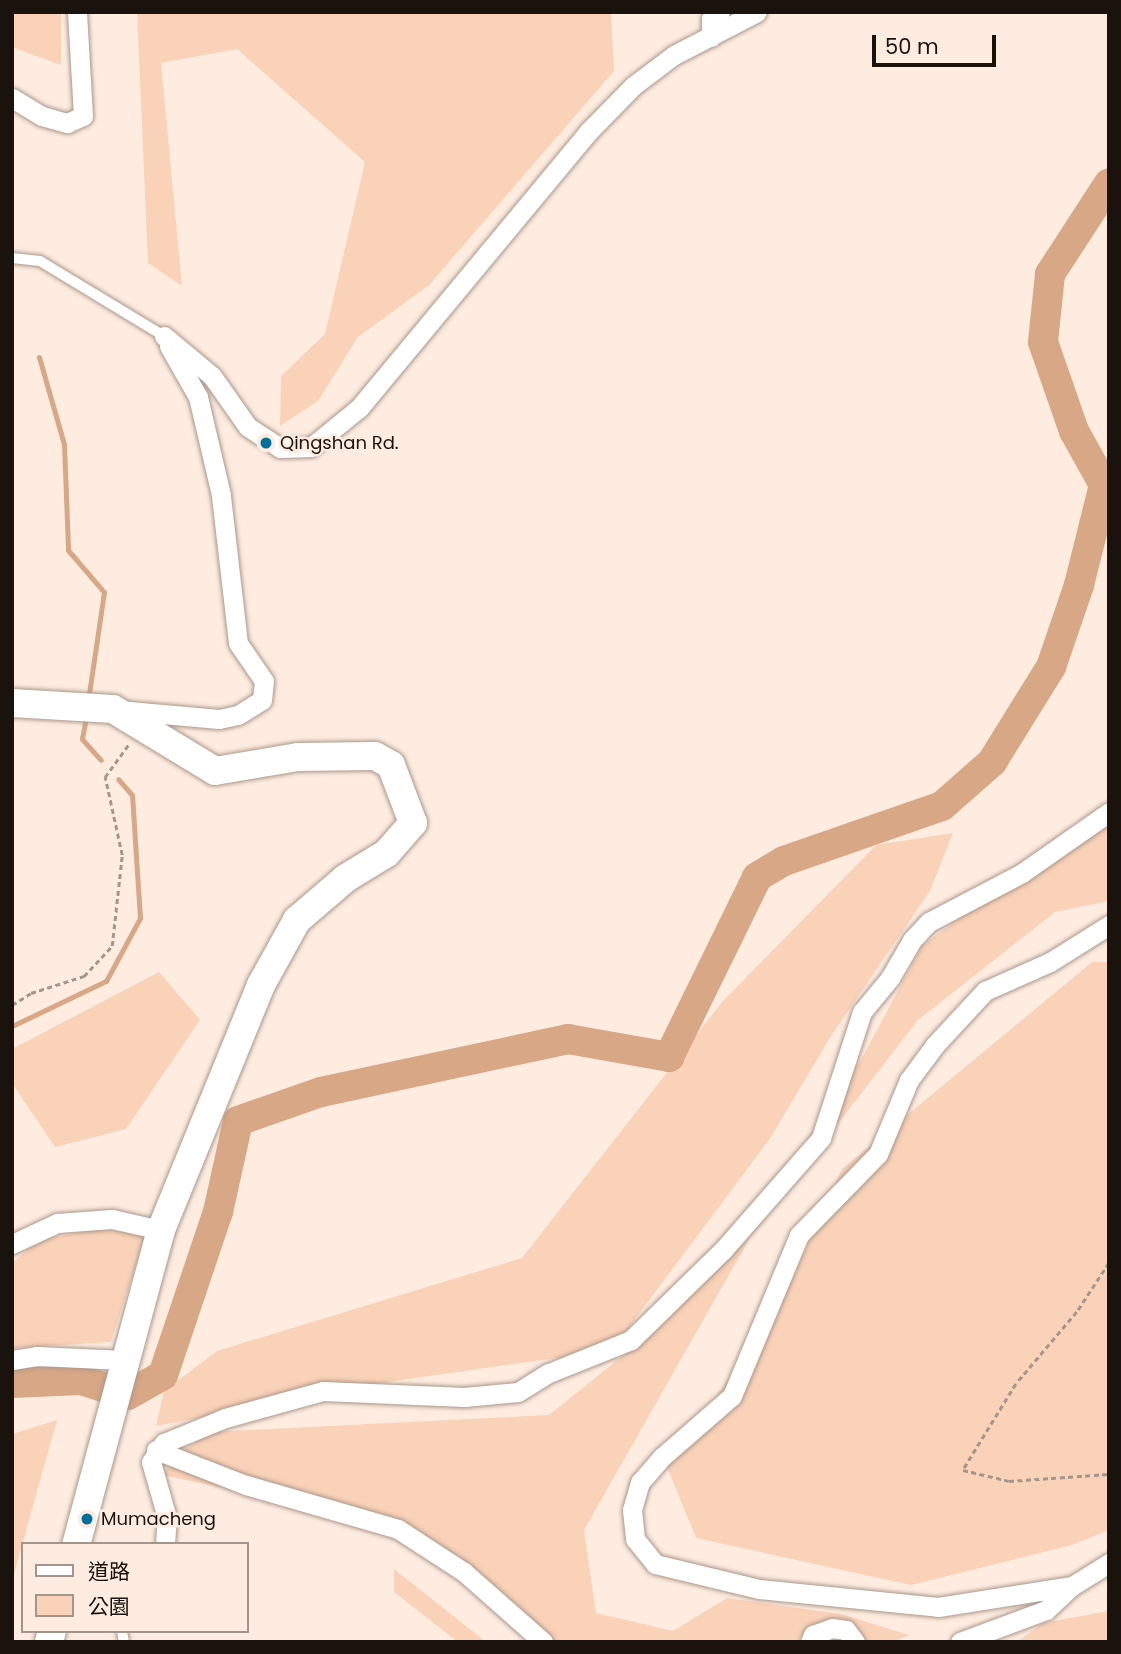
<!DOCTYPE html>
<meta charset="utf-8">
<style>
body{margin:0}
#map{position:relative;width:1121px;height:1654px;overflow:hidden;background:#feece1;font-family:Poppins,"Noto Sans TC",sans-serif}
div>[style]{position:absolute}
.green>*{inset:0;background:#f9d2b8}
.stream>*{height:5px;margin:-2.5px;padding:0 2.5px;transform-origin:2.5px;border-radius:2.5px;background:#d8a785}
.river>*{height:30px;margin:-15px;padding:0 15px;transform-origin:15px;border-radius:15px;background:#d8a785}
.path>*{height:2.5px;margin-top:-1.25px;transform-origin:0;background:repeating-linear-gradient(90deg,#a4968d 0 5px,transparent 0 8.5px)}
.roads{filter:drop-shadow(0 0 2px #ab978a) drop-shadow(0 0 2px #ab978a)}
.lane>*{height:10px;margin:-5px;padding:0 5px;transform-origin:5px;border-radius:5px;background:#fff}
.street>*{height:19px;margin:-9.5px;padding:0 9.5px;transform-origin:9.5px;border-radius:9.5px;background:#fff}
.secondary>*{height:28px;margin:-14px;padding:0 14px;transform-origin:14px;border-radius:14px;background:#fff}
.dots>*{width:19px;height:19px;translate:-50% -50%;box-sizing:border-box;border:4px solid #feece1;border-radius:50%}
span{translate:-50% -50%;white-space:nowrap;text-align:center;line-height:1.15;-webkit-text-stroke:5px #feece1;paint-order:stroke}
.poi-label{font-size:18px;color:#19120d}
.left{translate:0 -50%;text-align:left}
.frame{position:absolute;inset:0;border:14px solid #19120d;pointer-events:none}
.legend{position:absolute;left:21px;top:1542px;width:228px;height:91px;box-sizing:border-box;background:#feece1;border:2px solid #a2958c;margin:0;padding:9px 12px;list-style:none;font-size:21px;color:#19120d}
.legend li{display:flex;align-items:center;gap:14px;height:35px}
.legend b{width:35px;border:2px solid #a2958c}
.scale{position:absolute;left:872px;top:35px;width:124px;height:32px;box-sizing:border-box;border:4px solid #19120d;border-top:0;padding-left:9px;font-size:21px;line-height:24px;white-space:nowrap;color:#19120d;-webkit-text-stroke:5px #feece1;paint-order:stroke}
</style>
<div id="map">
<div class="green">
<div style="clip-path:polygon(12px 12px,61px 12px,61px 65px,12px 47px)"></div>
<div style="clip-path:polygon(137px 12px,611px 12px,614px 71px,429px 285px,358px 337px,318px 401px,280px 426px,281px 376px,325px 334px,365px 162px,237px 49px,161px 63px,182px 286px,148px 263px)"></div>
<div style="clip-path:polygon(1109px 817px,1109px 901px,1055px 912px,918px 1020px,751px 1236px,584px 1530px,596px 1613px,673px 1631px,727px 1598px,841px 1614px,909px 1635px,892px 1642px,850px 1642px,811px 1629px,796px 1642px,549px 1642px,377px 1521px,162px 1475px,180px 1453px,210px 1432px,549px 1415px,641px 1341px,733px 1248px,862px 1058px,922px 946px,1084px 824px)"></div>
<div style="clip-path:polygon(953px 833px,930px 891px,831px 1036px,771px 1137px,612px 1350px,394px 1381px,156px 1426px,164px 1391px,217px 1351px,522px 1258px,722px 1002px,876px 845px)"></div>
<div style="clip-path:polygon(1092px 962px,1109px 962px,1109px 1530px,1072px 1545px,911px 1585px,696px 1538px,667px 1467px,783px 1300px,842px 1169px)"></div>
<div style="clip-path:polygon(159px 972px,200px 1020px,126px 1129px,55px 1147px,12px 1083px,12px 1049px)"></div>
<div style="clip-path:polygon(97px 1229px,146px 1234px,111px 1342px,12px 1348px,12px 1263px,39px 1240px)"></div>
<div style="clip-path:polygon(57px 1420px,12px 1581px,12px 1434px)"></div>
<div style="clip-path:polygon(394px 1569px,486px 1642px,458px 1642px,394px 1592px)"></div>
<div style="clip-path:polygon(1109px 1611px,1109px 1642px,1017px 1642px,1043px 1623px)"></div>
</div>
<div class="stream">
<div style="left:39px;top:357px;width:91px;rotate:74deg"></div>
<div style="left:64px;top:444px;width:106px;rotate:87.8deg"></div>
<div style="left:68px;top:550px;width:55px;rotate:49.4deg"></div>
<div style="left:104px;top:592px;width:103px;rotate:98.4deg"></div>
<div style="left:85px;top:723px;width:16px;rotate:101deg"></div>
<div style="left:82px;top:739px;width:28px;rotate:48deg"></div>
<div style="left:12px;top:1026px;width:104px;rotate:-25.6deg"></div>
<div style="left:106px;top:981px;width:72px;rotate:-61.6deg"></div>
<div style="left:140px;top:918px;width:123px;rotate:-93.7deg"></div>
<div style="left:132px;top:795px;width:21px;rotate:-131deg"></div>
</div>
<div class="river">
<div style="left:12px;top:1383px;width:69px;rotate:-2.5deg"></div>
<div style="left:81px;top:1380px;width:49px;rotate:17.7deg"></div>
<div style="left:128px;top:1395px;width:40px;rotate:-29.7deg"></div>
<div style="left:163px;top:1375px;width:172px;rotate:-71.4deg"></div>
<div style="left:218px;top:1212px;width:93px;rotate:-77.6deg"></div>
<div style="left:238px;top:1121px;width:88px;rotate:-19.3deg"></div>
<div style="left:321px;top:1092px;width:253px;rotate:-12.1deg"></div>
<div style="left:568px;top:1039px;width:103px;rotate:10.1deg"></div>
<div style="left:669px;top:1057px;width:200px;rotate:-63.9deg"></div>
<div style="left:757px;top:877px;width:31px;rotate:-31deg"></div>
<div style="left:784px;top:861px;width:167px;rotate:-19.2deg"></div>
<div style="left:942px;top:806px;width:67px;rotate:-41.3deg"></div>
<div style="left:992px;top:762px;width:112px;rotate:-58.2deg"></div>
<div style="left:1051px;top:667px;width:87px;rotate:-71.1deg"></div>
<div style="left:1079px;top:585px;width:103px;rotate:-76deg"></div>
<div style="left:1104px;top:485px;width:62px;rotate:-119.1deg"></div>
<div style="left:1074px;top:431px;width:94px;rotate:-109.2deg"></div>
<div style="left:1043px;top:342px;width:68px;rotate:-84.1deg"></div>
<div style="left:1050px;top:274px;width:108px;rotate:-57deg"></div>
</div>
<div class="path">
<div style="left:12px;top:1005px;width:22px;rotate:-32deg"></div>
<div style="left:31px;top:993px;width:56px;rotate:-17.8deg"></div>
<div style="left:84px;top:976px;width:41px;rotate:-47deg"></div>
<div style="left:112px;top:946px;width:92px;rotate:-83.7deg"></div>
<div style="left:122px;top:855px;width:80px;rotate:-102.3deg"></div>
<div style="left:105px;top:777px;width:41px;rotate:-54deg"></div>
<div style="left:1109px;top:1263px;width:59px;rotate:123.1deg"></div>
<div style="left:1077px;top:1312px;width:94px;rotate:130.3deg"></div>
<div style="left:1016px;top:1384px;width:101px;rotate:121.6deg"></div>
<div style="left:963px;top:1470px;width:47px;rotate:13.4deg"></div>
<div style="left:1009px;top:1481px;width:100px;rotate:-4deg"></div>
</div>
<div class="roads">
<div class="lane">
<div style="left:12px;top:258px;width:28px;rotate:6deg"></div>
<div style="left:40px;top:261px;width:145px;rotate:31.2deg"></div>
<div style="left:122px;top:1631px;width:11px;rotate:80deg"></div>
</div>
<div class="street">
<div style="left:711px;top:37px;width:18px;rotate:-90deg"></div>
<div style="left:711px;top:19px;width:11px;rotate:-38deg"></div>
<div style="left:12px;top:98px;width:35px;rotate:31deg"></div>
<div style="left:42px;top:116px;width:26px;rotate:16deg"></div>
<div style="left:67px;top:123px;width:17px;rotate:-24deg"></div>
<div style="left:83px;top:116px;width:104px;rotate:-93.3deg"></div>
<div style="left:164px;top:336px;width:62px;rotate:39.8deg"></div>
<div style="left:212px;top:376px;width:62px;rotate:54.8deg"></div>
<div style="left:248px;top:427px;width:38px;rotate:33deg"></div>
<div style="left:280px;top:448px;width:31px;rotate:-2deg"></div>
<div style="left:311px;top:447px;width:62px;rotate:-39.1deg"></div>
<div style="left:359px;top:408px;width:359px;rotate:-50.3deg"></div>
<div style="left:588px;top:132px;width:64px;rotate:-45.6deg"></div>
<div style="left:633px;top:86px;width:51px;rotate:-37.1deg"></div>
<div style="left:674px;top:55px;width:93px;rotate:-27.4deg"></div>
<div style="left:118px;top:710px;width:101px;rotate:5.1deg"></div>
<div style="left:219px;top:719px;width:19px;rotate:-12deg"></div>
<div style="left:238px;top:715px;width:28px;rotate:-32deg"></div>
<div style="left:262px;top:700px;width:19px;rotate:-84deg"></div>
<div style="left:264px;top:681px;width:46px;rotate:-124.4deg"></div>
<div style="left:238px;top:643px;width:149px;rotate:-96.6deg"></div>
<div style="left:221px;top:495px;width:101px;rotate:-103.2deg"></div>
<div style="left:198px;top:397px;width:59px;rotate:-119.6deg"></div>
<div style="left:1109px;top:925px;width:70px;rotate:147.9deg"></div>
<div style="left:1050px;top:962px;width:71px;rotate:156deg"></div>
<div style="left:985px;top:991px;width:74px;rotate:132.8deg"></div>
<div style="left:935px;top:1045px;width:44px;rotate:126.6deg"></div>
<div style="left:909px;top:1080px;width:80px;rotate:112.7deg"></div>
<div style="left:878px;top:1154px;width:113px;rotate:134.3deg"></div>
<div style="left:799px;top:1235px;width:174px;rotate:112.6deg"></div>
<div style="left:732px;top:1396px;width:93px;rotate:138.9deg"></div>
<div style="left:662px;top:1457px;width:33px;rotate:131deg"></div>
<div style="left:640px;top:1482px;width:29px;rotate:106deg"></div>
<div style="left:632px;top:1510px;width:29px;rotate:84deg"></div>
<div style="left:635px;top:1539px;width:32px;rotate:51deg"></div>
<div style="left:655px;top:1564px;width:107px;rotate:13.5deg"></div>
<div style="left:759px;top:1589px;width:180px;rotate:5.7deg"></div>
<div style="left:938px;top:1607px;width:136px;rotate:-8.9deg"></div>
<div style="left:1072px;top:1586px;width:44px;rotate:-31.9deg"></div>
<div style="left:12px;top:1244px;width:50px;rotate:-25deg"></div>
<div style="left:57px;top:1223px;width:55px;rotate:-4.2deg"></div>
<div style="left:112px;top:1219px;width:50px;rotate:12.7deg"></div>
<div style="left:12px;top:1360px;width:25px;rotate:-9deg"></div>
<div style="left:37px;top:1356px;width:87px;rotate:2.6deg"></div>
<div style="left:156px;top:1450px;width:97px;rotate:21.3deg"></div>
<div style="left:246px;top:1485px;width:158px;rotate:16.1deg"></div>
<div style="left:398px;top:1529px;width:79px;rotate:33.1deg"></div>
<div style="left:464px;top:1572px;width:106px;rotate:41.5deg"></div>
<div style="left:165px;top:1544px;width:26px;rotate:-86deg"></div>
<div style="left:167px;top:1518px;width:58px;rotate:-105.9deg"></div>
<div style="left:151px;top:1462px;width:23px;rotate:-56deg"></div>
<div style="left:164px;top:1443px;width:66px;rotate:-22.3deg"></div>
<div style="left:225px;top:1418px;width:102px;rotate:-15.4deg"></div>
<div style="left:323px;top:1391px;width:141px;rotate:2.4deg"></div>
<div style="left:464px;top:1397px;width:54px;rotate:-5.3deg"></div>
<div style="left:518px;top:1392px;width:36px;rotate:-32deg"></div>
<div style="left:549px;top:1373px;width:88px;rotate:-21.9deg"></div>
<div style="left:631px;top:1340px;width:129px;rotate:-44.4deg"></div>
<div style="left:723px;top:1250px;width:149px;rotate:-48.8deg"></div>
<div style="left:821px;top:1138px;width:133px;rotate:-72deg"></div>
<div style="left:862px;top:1012px;width:44px;rotate:-50.5deg"></div>
<div style="left:890px;top:978px;width:44px;rotate:-59.9deg"></div>
<div style="left:912px;top:940px;width:25px;rotate:-47deg"></div>
<div style="left:929px;top:922px;width:105px;rotate:-27.8deg"></div>
<div style="left:1022px;top:873px;width:106px;rotate:-35deg"></div>
<div style="left:810px;top:1642px;width:8px;rotate:-67deg"></div>
<div style="left:813px;top:1635px;width:20px;rotate:-20deg"></div>
<div style="left:832px;top:1628px;width:14px;rotate:8deg"></div>
<div style="left:846px;top:1630px;width:15px;rotate:53deg"></div>
<div style="left:960px;top:1642px;width:92px;rotate:-20.4deg"></div>
<div style="left:1046px;top:1610px;width:35px;rotate:-43deg"></div>
</div>
<div class="secondary">
<div style="left:12px;top:703px;width:101px;rotate:3.4deg"></div>
<div style="left:113px;top:709px;width:119px;rotate:31.3deg"></div>
<div style="left:215px;top:771px;width:84px;rotate:-9.6deg"></div>
<div style="left:298px;top:757px;width:77px;rotate:-0.7deg"></div>
<div style="left:375px;top:756px;width:18px;rotate:29deg"></div>
<div style="left:391px;top:765px;width:62px;rotate:69.2deg"></div>
<div style="left:413px;top:823px;width:40px;rotate:131deg"></div>
<div style="left:387px;top:853px;width:48px;rotate:148.6deg"></div>
<div style="left:346px;top:878px;width:65px;rotate:139.4deg"></div>
<div style="left:297px;top:920px;width:74px;rotate:119deg"></div>
<div style="left:261px;top:985px;width:265px;rotate:112.2deg"></div>
<div style="left:161px;top:1230px;width:325px;rotate:105.1deg"></div>
<div style="left:49px;top:1642px;width:11px;rotate:-75deg"></div>
</div>
</div>
<div class="dots">
<div style="left:266px;top:443px;background:#016f9b"></div>
<div style="left:87px;top:1519px;background:#016f9b"></div>
</div>
<div class="poi-label">
<span class="left" style="left:280px;top:443px">Qingshan Rd.</span>
<span class="left" style="left:101px;top:1519px">Mumacheng</span>
</div>
<div class="frame"></div>
<ul class="legend">
<li><b style="height:9px;background:#fff"></b>道路</li>
<li><b style="height:19px;background:#f9d2b8"></b>公園</li>
</ul>
<div class="scale">50 m</div>
</div>
